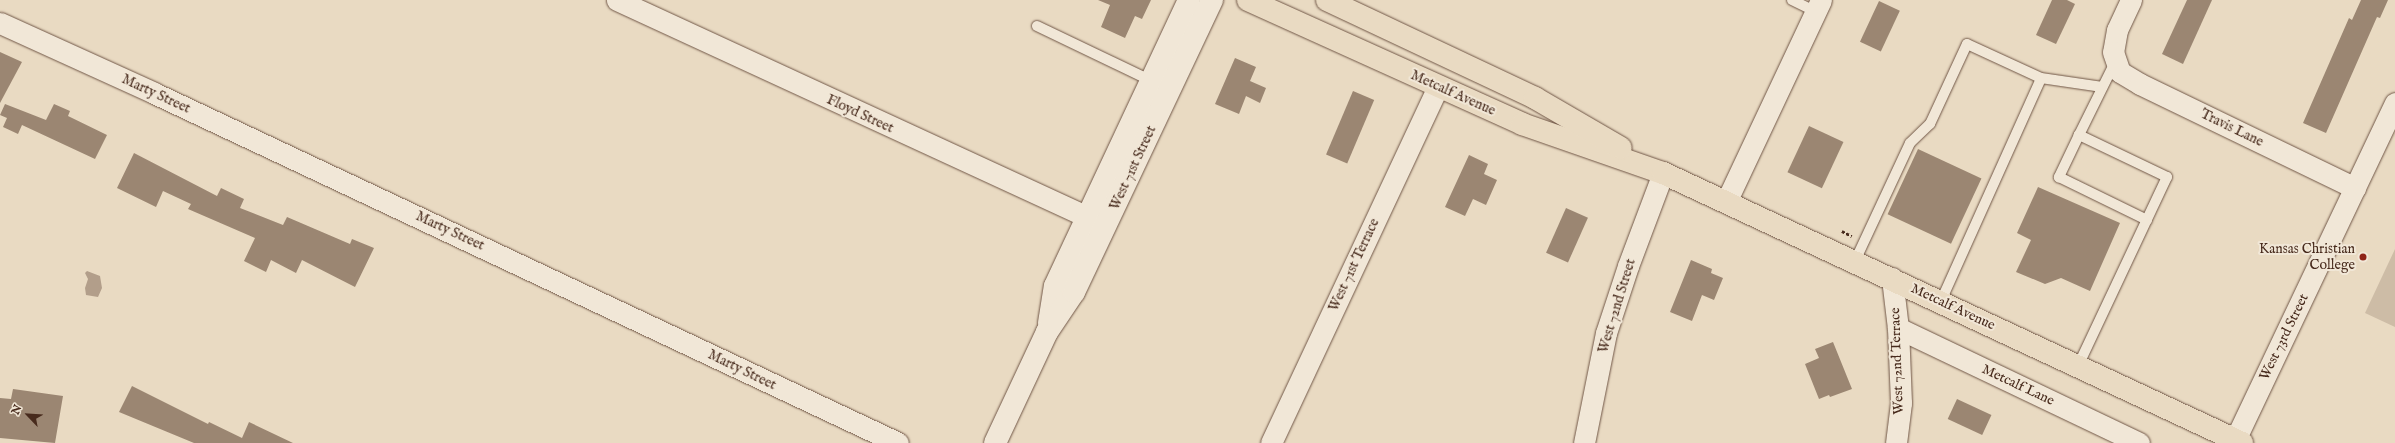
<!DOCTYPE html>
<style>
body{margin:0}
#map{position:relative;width:2395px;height:443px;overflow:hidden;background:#e9dac2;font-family:"IM FELL English",serif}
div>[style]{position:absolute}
.green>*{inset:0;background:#cdbca6}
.water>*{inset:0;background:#b29e8a}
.building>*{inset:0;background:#9b8672;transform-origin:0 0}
.path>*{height:2.5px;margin-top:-1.25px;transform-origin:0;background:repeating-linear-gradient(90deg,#472a1c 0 3px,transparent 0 5px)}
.roads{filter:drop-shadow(0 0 1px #705646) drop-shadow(0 0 1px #705646)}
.lane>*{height:10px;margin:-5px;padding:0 5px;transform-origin:5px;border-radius:5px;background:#f1e7d7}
.street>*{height:21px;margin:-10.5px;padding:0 10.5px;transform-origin:10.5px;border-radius:10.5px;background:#f1e7d7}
.secondary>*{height:22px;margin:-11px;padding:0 11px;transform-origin:11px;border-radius:11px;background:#f1e7d7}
.primary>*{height:22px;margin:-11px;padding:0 11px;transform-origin:11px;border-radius:11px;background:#e9dac2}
.dots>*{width:11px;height:11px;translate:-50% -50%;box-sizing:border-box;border:2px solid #f1e7d7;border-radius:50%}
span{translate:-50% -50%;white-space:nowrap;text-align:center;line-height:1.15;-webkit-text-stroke:4px #f1e7d7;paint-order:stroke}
.street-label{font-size:14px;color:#472a1c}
.poi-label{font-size:14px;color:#472a1c}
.right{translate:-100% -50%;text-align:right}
.north{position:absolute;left:8px;top:395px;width:40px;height:40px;-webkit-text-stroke:3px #f1e7d7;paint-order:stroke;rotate:295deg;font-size:11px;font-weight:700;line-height:16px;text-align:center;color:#472a1c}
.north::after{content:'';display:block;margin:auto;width:14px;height:18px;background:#472a1c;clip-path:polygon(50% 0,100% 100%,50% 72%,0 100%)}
</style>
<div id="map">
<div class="green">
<div style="clip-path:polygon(2395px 249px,2395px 327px,2365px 313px)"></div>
</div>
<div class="water">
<div style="clip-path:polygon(87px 271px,100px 276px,102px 288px,98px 297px,86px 295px,85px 288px,88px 279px,85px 273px)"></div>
</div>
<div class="building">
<div style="clip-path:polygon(1098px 0,1151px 0,1142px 19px,1135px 16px,1125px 38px,1101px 27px,1110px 5px)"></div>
<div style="clip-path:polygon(2052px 0,2067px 0,2075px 4px,2056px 44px,2036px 35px)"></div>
<div style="clip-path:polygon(2187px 0,2212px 0,2183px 64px,2162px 54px)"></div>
<div style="clip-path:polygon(2361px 0,2388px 0,2380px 18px,2377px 17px,2326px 133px,2303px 123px,2349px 18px,2352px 20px)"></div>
<div style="left:1879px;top:1px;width:23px;height:45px;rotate:25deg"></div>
<div style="clip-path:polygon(0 52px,22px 62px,0 103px)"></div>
<div style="clip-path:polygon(1235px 58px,1256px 67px,1250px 81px,1266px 88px,1260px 103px,1246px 96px,1239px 114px,1215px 104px)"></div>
<div style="left:1353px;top:91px;width:23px;height:69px;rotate:23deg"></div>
<div style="clip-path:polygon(5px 104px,46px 120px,54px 104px,70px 111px,68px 116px,107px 135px,95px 159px,22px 125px,18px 134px,3px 127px,7px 118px,0 115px)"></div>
<div style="left:1809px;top:126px;width:38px;height:51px;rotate:25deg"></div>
<div style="left:1918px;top:149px;width:70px;height:72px;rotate:25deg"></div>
<div style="clip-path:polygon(134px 153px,217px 196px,221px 188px,244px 199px,240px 208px,283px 225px,287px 217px,350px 244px,352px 239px,374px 248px,355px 287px,302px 260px,296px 273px,271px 260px,266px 272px,244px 261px,255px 238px,188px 209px,191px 204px,163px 191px,156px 207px,117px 188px)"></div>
<div style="clip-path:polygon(1469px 155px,1488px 164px,1484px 174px,1497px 180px,1486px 205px,1473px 199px,1465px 216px,1445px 207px)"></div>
<div style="clip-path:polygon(2038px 187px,2120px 223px,2090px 291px,2061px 278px,2045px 284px,2016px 272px,2031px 240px,2017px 233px)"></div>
<div style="left:1566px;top:208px;width:24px;height:49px;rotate:24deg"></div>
<div style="clip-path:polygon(1691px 260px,1712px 269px,1711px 273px,1723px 278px,1714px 300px,1702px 295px,1692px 321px,1670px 312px)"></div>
<div style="clip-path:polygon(1833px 342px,1852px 389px,1830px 397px,1829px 395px,1819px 399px,1805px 364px,1819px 358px,1815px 349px)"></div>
<div style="clip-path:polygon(132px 386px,208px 424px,209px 422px,242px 438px,249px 422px,293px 443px,194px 443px,119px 412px)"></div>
<div style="clip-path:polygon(13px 389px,63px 396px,55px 443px,0 438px,0 398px,11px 399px)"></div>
<div style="left:1957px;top:399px;width:38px;height:22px;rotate:25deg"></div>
</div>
<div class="path">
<div style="left:1842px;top:231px;width:11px;rotate:27deg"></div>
</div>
<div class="roads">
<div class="lane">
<div style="left:1792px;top:0;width:25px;rotate:26deg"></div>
<div style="left:1037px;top:26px;width:127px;rotate:25.6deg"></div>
<div style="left:2079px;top:135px;width:47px;rotate:115.5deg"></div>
<div style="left:2059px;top:177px;width:98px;rotate:26deg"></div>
<div style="left:1855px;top:261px;width:130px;rotate:-65deg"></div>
<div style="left:1910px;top:143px;width:28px;rotate:-44deg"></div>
<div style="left:1930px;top:124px;width:88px;rotate:-65.2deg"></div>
<div style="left:1967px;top:44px;width:81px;rotate:24.7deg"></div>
<div style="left:2041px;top:78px;width:62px;rotate:8.4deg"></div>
<div style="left:1941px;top:301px;width:244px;rotate:-65.8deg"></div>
<div style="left:2078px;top:366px;width:209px;rotate:-64.8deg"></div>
<div style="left:2167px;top:177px;width:98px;rotate:-154.5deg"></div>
<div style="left:2079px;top:135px;width:81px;rotate:-63.7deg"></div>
</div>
<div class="street">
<div style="left:617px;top:0;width:535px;rotate:24.75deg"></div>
<div style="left:2131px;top:0;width:33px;rotate:115deg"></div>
<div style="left:2117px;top:30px;width:22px;rotate:100deg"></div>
<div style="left:2113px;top:52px;width:21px;rotate:71deg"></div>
<div style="left:2120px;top:72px;width:23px;rotate:31deg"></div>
<div style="left:2140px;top:84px;width:239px;rotate:25.8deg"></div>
<div style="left:0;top:23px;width:169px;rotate:24.4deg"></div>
<div style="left:154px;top:93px;width:822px;rotate:25.19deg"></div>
<div style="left:1726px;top:202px;width:223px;rotate:-64.8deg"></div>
<div style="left:1892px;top:278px;width:50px;rotate:83.2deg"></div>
<div style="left:1898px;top:328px;width:75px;rotate:87.7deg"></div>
<div style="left:1901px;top:403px;width:40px;rotate:97.1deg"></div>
<div style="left:1898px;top:328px;width:267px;rotate:25.5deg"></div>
<div style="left:2235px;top:440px;width:373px;rotate:-64.6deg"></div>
<div style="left:1271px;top:443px;width:393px;rotate:-64.9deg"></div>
<div style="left:1584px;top:443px;width:112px;rotate:-78.7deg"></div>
<div style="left:1606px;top:333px;width:71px;rotate:-71.8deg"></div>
<div style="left:1628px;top:266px;width:99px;rotate:-69.4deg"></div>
</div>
<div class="secondary">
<div style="left:1049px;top:323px;width:37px;rotate:-81deg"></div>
<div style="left:1055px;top:286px;width:316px;rotate:-64.9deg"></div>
<div style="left:995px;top:443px;width:123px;rotate:-64.9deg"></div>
<div style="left:1047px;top:332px;width:48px;rotate:-56deg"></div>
<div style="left:1074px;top:292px;width:323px;rotate:-64.7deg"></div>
</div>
<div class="primary">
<div style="left:1248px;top:0;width:301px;rotate:24.3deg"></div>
<div style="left:1522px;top:124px;width:149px;rotate:19.2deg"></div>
<div style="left:1663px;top:173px;width:639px;rotate:25deg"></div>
<div style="left:1327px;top:0;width:230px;rotate:25.2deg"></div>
<div style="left:1535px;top:98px;width:99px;rotate:30.2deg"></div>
</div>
</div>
<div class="dots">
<div style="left:2363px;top:257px;background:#8f2418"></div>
</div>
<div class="street-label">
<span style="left:1453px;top:93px;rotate:24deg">Metcalf Avenue</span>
<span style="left:156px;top:94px;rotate:25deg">Marty Street</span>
<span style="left:860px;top:114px;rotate:25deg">Floyd Street</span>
<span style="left:2232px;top:128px;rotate:26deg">Travis Lane</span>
<span style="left:1133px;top:168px;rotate:-65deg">West 71st Street</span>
<span style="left:450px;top:231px;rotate:25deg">Marty Street</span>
<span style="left:1354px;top:265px;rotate:-65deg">West 71st Terrace</span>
<span style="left:1617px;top:306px;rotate:-73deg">West 72nd Street</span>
<span style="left:1953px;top:307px;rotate:25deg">Metcalf Avenue</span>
<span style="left:2284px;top:337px;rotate:-64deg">West 73rd Street</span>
<span style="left:1897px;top:361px;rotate:-92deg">West 72nd Terrace</span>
<span style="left:742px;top:370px;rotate:26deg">Marty Street</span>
<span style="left:2018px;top:385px;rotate:25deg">Metcalf Lane</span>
</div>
<div class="poi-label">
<span class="right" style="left:2355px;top:257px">Kansas Christian<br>College</span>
</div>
<div class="north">N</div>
</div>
